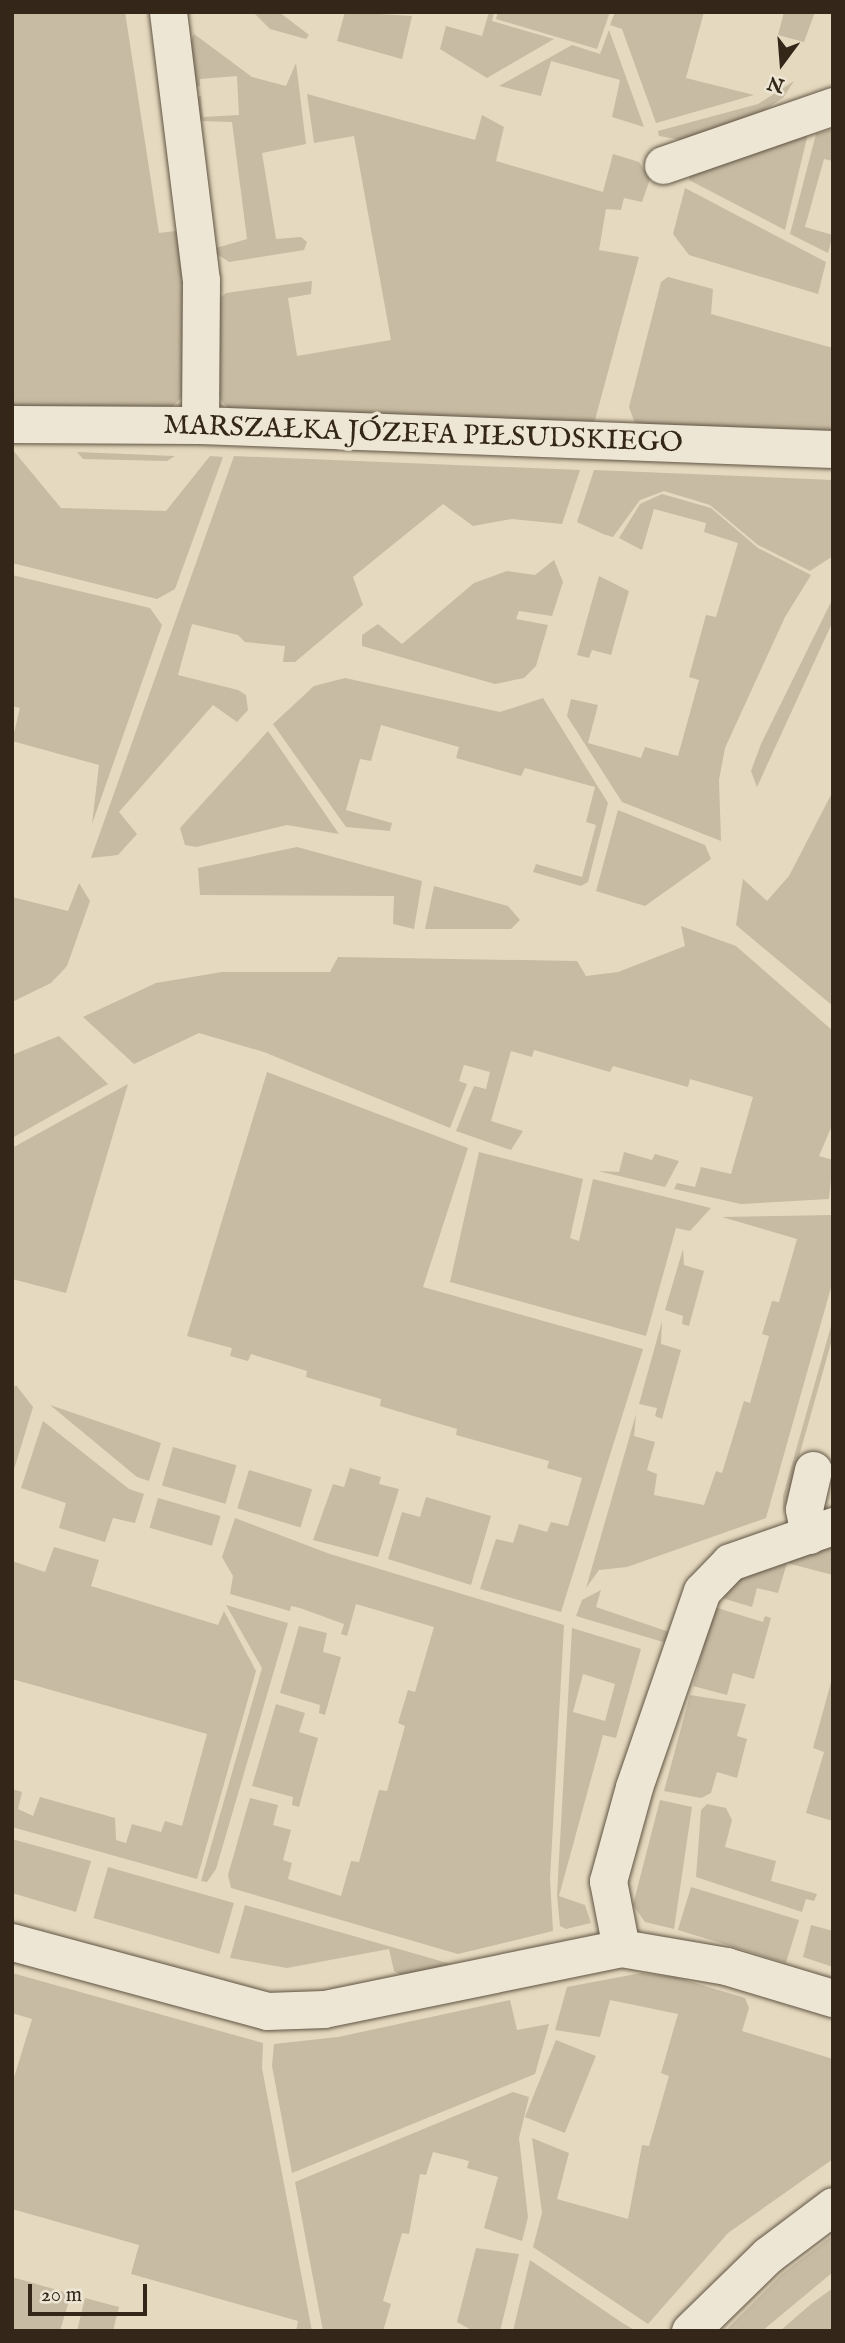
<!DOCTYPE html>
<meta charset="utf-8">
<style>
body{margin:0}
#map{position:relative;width:845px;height:2343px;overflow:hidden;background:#e5d9bf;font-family:"IM FELL English",serif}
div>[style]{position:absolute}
.green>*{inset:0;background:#c7bba3;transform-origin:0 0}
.roads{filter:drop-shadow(0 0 2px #605443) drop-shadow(0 0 2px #605443)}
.minor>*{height:37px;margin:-18.5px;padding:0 18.5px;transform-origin:18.5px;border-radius:18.5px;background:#eee6d5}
span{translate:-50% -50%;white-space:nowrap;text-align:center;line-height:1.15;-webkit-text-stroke:7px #eee6d5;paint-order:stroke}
.street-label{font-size:28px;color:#34271a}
.frame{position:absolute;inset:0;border:14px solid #34271a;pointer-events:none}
.north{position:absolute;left:747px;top:28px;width:70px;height:70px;-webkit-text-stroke:5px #eee6d5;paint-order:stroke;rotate:196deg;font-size:19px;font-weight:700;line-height:28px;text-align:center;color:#34271a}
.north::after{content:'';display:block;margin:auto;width:24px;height:32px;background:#34271a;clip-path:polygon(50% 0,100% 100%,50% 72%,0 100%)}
.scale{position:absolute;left:28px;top:2284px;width:119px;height:32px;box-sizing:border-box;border:4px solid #34271a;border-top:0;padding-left:9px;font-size:21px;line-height:24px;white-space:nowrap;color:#34271a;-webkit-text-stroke:5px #eee6d5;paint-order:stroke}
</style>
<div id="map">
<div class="green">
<div style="clip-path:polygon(12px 12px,125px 12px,159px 233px,184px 230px,183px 396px,171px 408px,12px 406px)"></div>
<div style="clip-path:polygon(253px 12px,279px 12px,309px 35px,306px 39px,270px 29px)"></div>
<div style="clip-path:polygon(345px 12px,412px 16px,402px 59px,337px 41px)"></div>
<div style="clip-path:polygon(489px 12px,494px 12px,492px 21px,554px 39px,487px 78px,440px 49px,446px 26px,482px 36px)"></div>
<div style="clip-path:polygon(498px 12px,610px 12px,597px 49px,496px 19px)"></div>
<div style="clip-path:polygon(615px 12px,704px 12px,686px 78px,754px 95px,656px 123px,622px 29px,610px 25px)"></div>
<div style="clip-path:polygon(784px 12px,815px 12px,804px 42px,778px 35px)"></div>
<div style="clip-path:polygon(609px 30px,644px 127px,612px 117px,620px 80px,551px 61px,541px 96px,499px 86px,572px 45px,600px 54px)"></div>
<div style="clip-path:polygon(194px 34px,252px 77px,286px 86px,296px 63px,306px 144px,262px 153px,276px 239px,301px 237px,307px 242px,304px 250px,229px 262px,217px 254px,216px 248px,247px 239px,232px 122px,199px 121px,193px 97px,201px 96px,203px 117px,239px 115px,237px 76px,200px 79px,200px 86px,192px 88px,185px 53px)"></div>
<div style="clip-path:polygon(794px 81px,783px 98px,763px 111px,682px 140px,659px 136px,658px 131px,758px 104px)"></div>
<div style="clip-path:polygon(307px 94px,475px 140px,482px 115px,504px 127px,496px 161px,603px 192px,613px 154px,639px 162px,650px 179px,642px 202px,624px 198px,621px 210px,606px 209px,599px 250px,639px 257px,595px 420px,588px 425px,228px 408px,214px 392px,219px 299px,226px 293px,312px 281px,311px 294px,288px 298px,297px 356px,391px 340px,354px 136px,314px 143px)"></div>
<div style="clip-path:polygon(809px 129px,785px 230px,689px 180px,692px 171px)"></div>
<div style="clip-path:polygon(833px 129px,833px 161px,824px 159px,805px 227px,833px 235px,828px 253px,790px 234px,816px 134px)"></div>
<div style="clip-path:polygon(685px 188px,826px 262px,818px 294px,689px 255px,673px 234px)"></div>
<div style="clip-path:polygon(668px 277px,713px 289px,711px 314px,833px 348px,833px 435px,640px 426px,634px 421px,629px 407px,661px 282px)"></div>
<div style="clip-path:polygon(12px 449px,61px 508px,166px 511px,210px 456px,223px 457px,175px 589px,157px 599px,12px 563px)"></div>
<div style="clip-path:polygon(77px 452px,175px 456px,167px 461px,83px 459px)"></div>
<div style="clip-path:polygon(234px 456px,580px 470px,562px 524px,512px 519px,473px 526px,443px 504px,353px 577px,363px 605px,295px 662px,283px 662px,285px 646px,245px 642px,238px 635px,192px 624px,178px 675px,238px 690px,246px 695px,248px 710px,237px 722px,213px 705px,119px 812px,137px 834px,118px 855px,91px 858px)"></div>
<div style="clip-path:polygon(594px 470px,833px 480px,833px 556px,810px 571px,758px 545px,710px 505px,664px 491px,640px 500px,613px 537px,603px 534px,577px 522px)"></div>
<div style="clip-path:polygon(662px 494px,711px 508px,758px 548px,811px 575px,785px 617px,725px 748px,719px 780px,721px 841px,622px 802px,567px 716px,571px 699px,598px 705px,588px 743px,641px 758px,645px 747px,678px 756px,699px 680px,689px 677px,706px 615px,716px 617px,738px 543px,704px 532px,706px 523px,654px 509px,642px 550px,619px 538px,640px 504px)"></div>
<div style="clip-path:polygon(554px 560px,563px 582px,552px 616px,519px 611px,516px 619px,548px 625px,536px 666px,524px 678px,495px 684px,362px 646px,362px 635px,378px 624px,402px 644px,474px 583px,507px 571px,535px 575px)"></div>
<div style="clip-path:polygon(12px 575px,150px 608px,162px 625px,92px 824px,99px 765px,12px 741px,20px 708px,12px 706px)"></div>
<div style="clip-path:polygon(599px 576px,629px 591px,611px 655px,592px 650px,589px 658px,577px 655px)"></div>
<div style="clip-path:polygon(833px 598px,833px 621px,757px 787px,751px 771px,761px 744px)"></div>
<div style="clip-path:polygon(345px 678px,500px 712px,543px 698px,608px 803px,588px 882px,581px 886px,533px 872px,536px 864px,582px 877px,596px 825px,586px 822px,595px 787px,525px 768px,521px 776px,456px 758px,459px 747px,381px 725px,371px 761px,360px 759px,346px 810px,392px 823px,390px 831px,346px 827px,273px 724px,314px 686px)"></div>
<div style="clip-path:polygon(268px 731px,339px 834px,287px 825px,196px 847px,185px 845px,180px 828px)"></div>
<div style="clip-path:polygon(833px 791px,833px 1006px,736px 925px,743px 879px,767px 901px,789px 876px)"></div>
<div style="clip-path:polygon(618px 810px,705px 845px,711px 859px,645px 906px,596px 891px)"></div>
<div style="clip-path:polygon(297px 847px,422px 881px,414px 929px,393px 924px,394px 896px,200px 895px,198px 868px)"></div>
<div style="clip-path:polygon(79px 883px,90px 901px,67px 966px,51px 983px,12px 1002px,12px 897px,68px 911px)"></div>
<div style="clip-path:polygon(434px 886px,508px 906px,520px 920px,511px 929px,425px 929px)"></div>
<div style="clip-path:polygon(681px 926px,736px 946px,833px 1031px,833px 1123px,819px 1156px,833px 1160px,829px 1199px,741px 1204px,674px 1189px,677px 1183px,695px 1187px,701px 1167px,731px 1174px,753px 1097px,690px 1079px,688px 1087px,613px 1066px,610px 1072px,534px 1050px,532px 1057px,511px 1051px,491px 1121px,523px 1131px,511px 1150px,456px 1131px,474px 1086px,486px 1089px,490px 1072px,464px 1065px,459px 1081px,467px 1084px,450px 1128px,264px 1052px,199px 1033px,134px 1064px,83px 1017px,156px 983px,222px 972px,330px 972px,338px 957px,577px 961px,586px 976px,618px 972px,685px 946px)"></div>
<div style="clip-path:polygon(59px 1036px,108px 1084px,12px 1138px,12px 1055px)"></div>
<div style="clip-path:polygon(267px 1072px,468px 1148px,423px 1287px,643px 1349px,561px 1612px,480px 1589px,496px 1539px,513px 1543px,519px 1524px,547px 1532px,551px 1522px,568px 1526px,582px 1478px,547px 1468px,549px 1461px,456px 1435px,457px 1429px,380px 1406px,381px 1399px,306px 1377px,307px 1371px,251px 1354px,248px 1361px,230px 1356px,232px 1348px,187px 1336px)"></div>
<div style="clip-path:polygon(128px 1084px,66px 1293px,12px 1279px,12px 1148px)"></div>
<div style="clip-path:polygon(479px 1152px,583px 1179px,570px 1238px,579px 1241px,593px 1179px,711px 1208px,690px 1231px,676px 1228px,646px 1336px,450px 1282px)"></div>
<div style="clip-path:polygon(624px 1152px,652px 1160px,655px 1154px,679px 1161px,665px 1187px,598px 1171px,619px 1172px)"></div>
<div style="clip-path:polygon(833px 1215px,832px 1284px,766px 1518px,627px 1567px,599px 1570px,586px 1588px,636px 1414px,634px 1436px,655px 1442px,647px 1470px,657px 1474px,654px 1495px,704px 1505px,716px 1471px,722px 1473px,744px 1401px,750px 1403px,769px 1336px,762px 1334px,772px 1301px,779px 1302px,797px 1239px,722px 1217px)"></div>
<div style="clip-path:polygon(683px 1249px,684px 1265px,704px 1271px,689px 1326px,682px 1324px,683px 1316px,665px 1310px)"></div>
<div style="clip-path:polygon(833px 1319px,833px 1336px,783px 1513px,783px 1496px)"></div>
<div style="clip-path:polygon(662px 1321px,661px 1344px,681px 1350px,662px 1419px,655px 1416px,657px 1408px,639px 1404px)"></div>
<div style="clip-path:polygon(16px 1385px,33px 1407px,12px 1476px,12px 1390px)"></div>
<div style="clip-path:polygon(50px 1405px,161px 1443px,149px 1481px,137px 1477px)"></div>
<div style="clip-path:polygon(43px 1421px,129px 1489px,144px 1494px,135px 1523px,113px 1518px,105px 1542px,59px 1528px,66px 1503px,21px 1488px)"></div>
<div style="left:173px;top:1447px;width:66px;height:40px;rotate:16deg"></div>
<div style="clip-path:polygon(350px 1468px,381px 1477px,379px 1484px,399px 1489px,378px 1557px,313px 1540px,333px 1484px,344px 1487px)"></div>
<div style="left:249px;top:1470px;width:66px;height:40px;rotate:17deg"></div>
<div style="clip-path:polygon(426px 1497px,491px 1516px,471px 1585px,388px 1559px,402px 1512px,420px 1517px)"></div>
<div style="left:158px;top:1498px;width:65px;height:31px;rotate:16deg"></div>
<div style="clip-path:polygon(235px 1518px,330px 1554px,564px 1625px,550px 1879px,553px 1931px,458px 1954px,231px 1888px,228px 1875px,250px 1798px,278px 1805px,273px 1825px,291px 1830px,283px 1860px,292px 1863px,288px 1879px,341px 1896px,351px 1861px,359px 1862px,379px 1790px,387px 1791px,405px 1726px,398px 1723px,408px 1690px,415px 1692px,434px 1627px,356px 1604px,347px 1636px,341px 1634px,344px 1624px,300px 1608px,291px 1606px,290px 1611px,230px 1594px,233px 1576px,222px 1557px)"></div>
<div style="clip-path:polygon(833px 1538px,833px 1575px,787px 1563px,778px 1593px,757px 1588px,752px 1607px,722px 1598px,744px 1574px)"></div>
<div style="clip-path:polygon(54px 1547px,99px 1560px,91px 1586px,218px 1625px,224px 1611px,256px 1671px,197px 1879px,12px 1827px,12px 1789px,22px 1792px,18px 1809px,33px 1816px,40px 1797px,115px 1818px,116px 1840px,126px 1843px,132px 1824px,161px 1832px,165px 1821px,182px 1826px,207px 1734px,12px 1679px,12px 1561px,45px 1572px)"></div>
<div style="clip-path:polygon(601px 1590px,596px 1607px,675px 1634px,673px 1645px,576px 1616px,582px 1600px)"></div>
<div style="clip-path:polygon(226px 1605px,288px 1623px,216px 1869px,207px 1882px,201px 1881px,262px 1668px)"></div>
<div style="clip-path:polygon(714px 1607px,763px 1622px,765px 1616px,771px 1618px,754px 1679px,733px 1673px,727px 1695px,693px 1686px)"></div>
<div style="clip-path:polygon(299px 1626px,327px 1633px,323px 1652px,341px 1657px,325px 1715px,319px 1713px,320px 1705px,280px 1693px)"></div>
<div style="clip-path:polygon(evenodd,572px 1628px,641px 1649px,616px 1738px,603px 1735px,559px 1896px,585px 1905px,591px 1923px,566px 1929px,560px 1926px,557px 1895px,572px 1628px,583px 1674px,615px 1684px,605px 1721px,573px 1712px,583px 1674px)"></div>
<div style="clip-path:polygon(833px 1675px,833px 1821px,806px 1813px,824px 1752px,813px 1748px)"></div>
<div style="clip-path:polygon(690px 1695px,746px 1704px,737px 1736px,747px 1739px,737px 1778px,717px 1772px,711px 1793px,701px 1798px,664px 1791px)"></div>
<div style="clip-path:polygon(276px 1704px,305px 1713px,299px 1732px,318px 1738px,299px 1807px,292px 1805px,293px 1797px,252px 1786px)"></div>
<div style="clip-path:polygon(660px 1800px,692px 1807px,674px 1929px,645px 1922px,633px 1905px)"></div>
<div style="clip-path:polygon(707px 1804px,726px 1808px,732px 1820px,725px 1847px,776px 1861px,771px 1881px,817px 1894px,814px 1901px,806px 1899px,802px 1912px,696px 1877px,701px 1810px)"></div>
<div style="clip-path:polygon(12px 1839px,91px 1861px,76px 1912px,12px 1893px)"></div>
<div style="left:108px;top:1867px;width:131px;height:53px;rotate:16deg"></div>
<div style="left:691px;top:1887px;width:113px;height:45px;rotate:17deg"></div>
<div style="clip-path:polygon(245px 1905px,451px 1964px,401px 1975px,394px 1971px,389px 1949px,287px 1968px,230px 1958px)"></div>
<div style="clip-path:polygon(811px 1925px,833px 1931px,833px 1967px,803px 1957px)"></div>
<div style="clip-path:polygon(12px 1973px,263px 2043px,262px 2068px,312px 2331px,296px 2331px,298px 2321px,131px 2274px,139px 2245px,12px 2209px,12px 2084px,32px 2019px,12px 2013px)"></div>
<div style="clip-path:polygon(641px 1973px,675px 1977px,745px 1998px,749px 2008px,742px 2031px,833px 2059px,833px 2159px,728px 2233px,648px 2324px,533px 2247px,542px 2213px,532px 2138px,569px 2153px,557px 2199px,628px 2219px,642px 2145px,649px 2146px,669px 2076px,661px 2073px,678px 2014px,610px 2000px,600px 2037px,555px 2030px,567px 1987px)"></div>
<div style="clip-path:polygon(510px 2000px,517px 2030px,549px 2024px,535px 2074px,292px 2173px,272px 2066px,274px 2044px,338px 2037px)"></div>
<div style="left:556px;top:2040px;width:43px;height:83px;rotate:22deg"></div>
<div style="clip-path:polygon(513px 2092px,529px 2097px,519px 2138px,528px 2217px,522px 2241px,484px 2228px,498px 2177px,467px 2168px,469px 2161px,433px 2152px,426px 2175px,420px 2174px,409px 2234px,402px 2233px,383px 2301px,391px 2304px,383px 2331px,323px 2331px,295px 2182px)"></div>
<div style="clip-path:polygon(833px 2235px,833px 2272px,762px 2331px,725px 2331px,782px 2274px)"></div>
<div style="clip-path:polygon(476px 2248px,519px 2254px,500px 2331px,473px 2331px,457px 2322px)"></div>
<div style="clip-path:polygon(530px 2260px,621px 2322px,636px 2331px,513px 2331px)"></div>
<div style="clip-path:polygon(12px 2277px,71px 2294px,60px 2331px,12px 2331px)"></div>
<div style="clip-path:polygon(833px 2288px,833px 2331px,780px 2331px,811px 2304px)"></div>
<div style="clip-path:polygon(85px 2298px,119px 2307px,113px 2331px,77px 2331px)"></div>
</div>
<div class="roads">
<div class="minor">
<div style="left:168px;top:12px;width:270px;rotate:83deg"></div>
<div style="left:201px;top:280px;width:145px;rotate:90.4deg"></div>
<div style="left:663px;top:165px;width:180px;rotate:-19.1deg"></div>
<div style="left:12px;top:424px;width:188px;rotate:0.3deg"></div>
<div style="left:200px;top:425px;width:633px;rotate:2.17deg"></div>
<div style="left:809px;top:1535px;width:26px;rotate:-101deg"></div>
<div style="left:804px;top:1509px;width:40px;rotate:-77deg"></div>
<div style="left:12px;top:1942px;width:264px;rotate:15.1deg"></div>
<div style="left:267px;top:2011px;width:57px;rotate:-2deg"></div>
<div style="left:324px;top:2009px;width:303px;rotate:-11.6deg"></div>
<div style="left:621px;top:1948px;width:107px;rotate:9.7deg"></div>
<div style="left:726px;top:1966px;width:112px;rotate:16.7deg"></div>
<div style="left:621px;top:1948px;width:68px;rotate:-101deg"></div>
<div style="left:608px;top:1881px;width:98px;rotate:-74.5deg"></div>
<div style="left:634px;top:1787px;width:207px;rotate:-70.9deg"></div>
<div style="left:702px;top:1591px;width:40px;rotate:-46deg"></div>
<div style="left:730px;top:1562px;width:109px;rotate:-19.3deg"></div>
<div style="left:690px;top:2331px;width:109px;rotate:-44.3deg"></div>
<div style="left:768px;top:2255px;width:81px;rotate:-37deg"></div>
</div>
</div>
<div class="street-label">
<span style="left:423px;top:435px;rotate:2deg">MARSZAŁKA JÓZEFA PIŁSUDSKIEGO</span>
</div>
<div class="frame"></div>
<div class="north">N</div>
<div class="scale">20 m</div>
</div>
